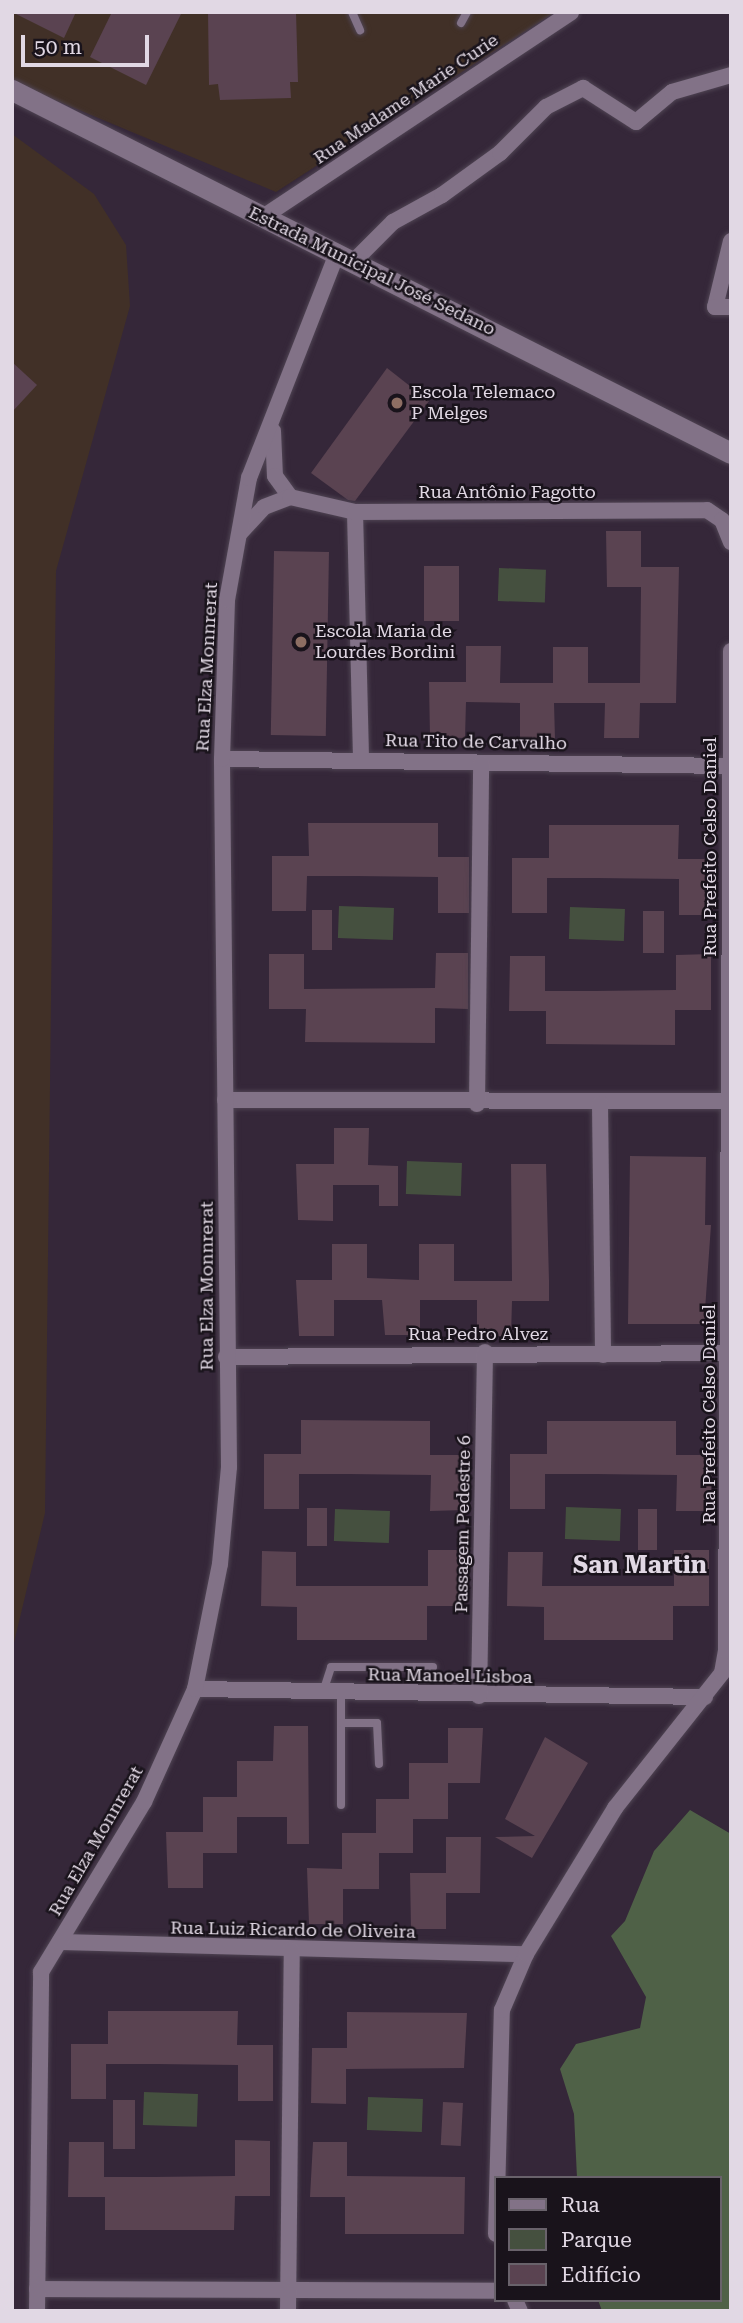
<!DOCTYPE html>
<meta charset="utf-8">
<style>
body{margin:0}
#map{position:relative;width:743px;height:2323px;overflow:hidden;background:#352739;font-family:"Roboto Serif",serif}
div>[style]{position:absolute}
.industrial>*{inset:0;background:#413027}
.green>*{inset:0;background:#45503f;transform-origin:0 0}
.forest>*{inset:0;background:#4f6147}
.building>*{inset:0;background:#5a4351;transform-origin:0 0}
.roads{filter:drop-shadow(0 0 2px #4f4453) drop-shadow(0 0 2px #4f4453)}
.service>*{height:8px;margin:-4px;padding:0 4px;transform-origin:4px;border-radius:4px;background:#827287}
.minor>*{height:16px;margin:-8px;padding:0 8px;transform-origin:8px;border-radius:8px;background:#827287}
.tertiary>*{height:21px;margin:-10.5px;padding:0 10.5px;transform-origin:10.5px;border-radius:10.5px;background:#827287}
.dots>*{width:19px;height:19px;translate:-50% -50%;box-sizing:border-box;border:4px solid #19131b;border-radius:50%}
span{translate:-50% -50%;white-space:nowrap;text-align:center;line-height:1.15;-webkit-text-stroke:5px #19131b;paint-order:stroke}
.street-label{font-size:18px;color:#e1d8e4}
.poi-label{font-size:18px;color:#e1d8e4}
.left{translate:0 -50%;text-align:left}
.district-label{font-size:24px;color:#e1d8e4;font-weight:700}
.frame{position:absolute;inset:0;border:14px solid #e1d8e4;pointer-events:none}
.legend{position:absolute;left:494px;top:2176px;width:228px;height:126px;box-sizing:border-box;background:#19131b;border:2px solid #69626b;margin:0;padding:9px 12px;list-style:none;font-size:21px;color:#e1d8e4}
.legend li{display:flex;align-items:center;gap:14px;height:35px}
.legend b{width:35px;border:2px solid #69626b}
.scale{position:absolute;left:21px;top:35px;width:128px;height:32px;box-sizing:border-box;border:4px solid #e1d8e4;border-top:0;padding-left:9px;font-size:21px;line-height:24px;white-space:nowrap;color:#e1d8e4;-webkit-text-stroke:5px #19131b;paint-order:stroke}
</style>
<div id="map">
<div class="industrial">
<div style="clip-path:polygon(12px 12px,555px 12px,276px 192px,12px 82px)"></div>
<div style="clip-path:polygon(12px 134px,94px 194px,126px 245px,130px 306px,56px 571px,45px 1513px,12px 1651px)"></div>
</div>
<div class="green">
<div style="left:499px;top:568px;width:47px;height:33px;rotate:2deg"></div>
<div style="left:339px;top:906px;width:55px;height:32px;rotate:2deg"></div>
<div style="left:570px;top:907px;width:55px;height:32px;rotate:2deg"></div>
<div style="left:407px;top:1161px;width:55px;height:33px;rotate:2deg"></div>
<div style="left:566px;top:1507px;width:55px;height:32px;rotate:2deg"></div>
<div style="left:335px;top:1509px;width:55px;height:32px;rotate:2deg"></div>
<div style="left:144px;top:2092px;width:54px;height:33px;rotate:2deg"></div>
<div style="left:368px;top:2097px;width:55px;height:33px;rotate:2deg"></div>
</div>
<div class="forest">
<div style="clip-path:polygon(690px 1810px,731px 1834px,731px 2311px,602px 2311px,598px 2300px,720px 2300px,720px 2178px,577px 2178px,574px 2114px,560px 2069px,576px 2044px,640px 2028px,646px 1997px,611px 1936px,625px 1921px,654px 1851px)"></div>
</div>
<div class="building">
<div style="clip-path:polygon(12px 12px,76px 12px,64px 38px)"></div>
<div style="clip-path:polygon(112px 12px,182px 12px,146px 85px,90px 57px)"></div>
<div style="clip-path:polygon(208px 12px,296px 12px,298px 82px,290px 82px,291px 98px,220px 100px,218px 84px,209px 85px)"></div>
<div style="clip-path:polygon(12px 362px,37px 385px,12px 412px)"></div>
<div style="clip-path:polygon(387px 368px,429px 401px,355px 501px,348px 500px,311px 473px)"></div>
<div style="clip-path:polygon(606px 531px,641px 531px,641px 567px,679px 567px,676px 703px,640px 703px,639px 738px,604px 738px,605px 703px,554px 703px,555px 739px,520px 739px,520px 703px,466px 702px,465px 738px,430px 737px,429px 682px,466px 682px,466px 646px,501px 646px,500px 683px,553px 683px,553px 647px,588px 647px,588px 683px,640px 683px,641px 587px,607px 587px)"></div>
<div style="left:274px;top:551px;width:55px;height:184px;rotate:1deg"></div>
<div style="left:424px;top:566px;width:35px;height:55px"></div>
<div style="clip-path:polygon(308px 823px,438px 823px,438px 857px,469px 857px,469px 913px,438px 913px,438px 877px,356px 876px,307px 876px,306px 911px,272px 911px,272px 856px,309px 856px)"></div>
<div style="clip-path:polygon(549px 825px,679px 825px,678px 859px,714px 859px,713px 915px,679px 915px,679px 879px,596px 878px,547px 878px,547px 913px,512px 913px,512px 858px,549px 858px)"></div>
<div style="left:312px;top:910px;width:20px;height:40px"></div>
<div style="left:643px;top:911px;width:21px;height:42px"></div>
<div style="clip-path:polygon(436px 953px,468px 953px,468px 1009px,435px 1008px,435px 1043px,305px 1042px,306px 1009px,269px 1009px,269px 954px,304px 954px,304px 989px,435px 988px)"></div>
<div style="clip-path:polygon(711px 954px,711px 1010px,675px 1010px,675px 1045px,546px 1044px,546px 1011px,509px 1011px,510px 956px,545px 956px,545px 991px,594px 991px,676px 990px,676px 955px)"></div>
<div style="clip-path:polygon(334px 1128px,369px 1128px,368px 1165px,398px 1166px,398px 1206px,379px 1206px,379px 1185px,333px 1185px,333px 1221px,298px 1220px,296px 1164px,334px 1164px)"></div>
<div style="clip-path:polygon(630px 1156px,706px 1157px,705px 1225px,711px 1225px,704px 1324px,628px 1324px)"></div>
<div style="clip-path:polygon(511px 1164px,546px 1164px,549px 1281px,549px 1301px,512px 1301px,511px 1336px,477px 1336px,477px 1300px,420px 1300px,420px 1335px,385px 1335px,382px 1300px,334px 1300px,334px 1336px,299px 1336px,296px 1280px,332px 1280px,332px 1244px,367px 1244px,367px 1278px,419px 1280px,419px 1244px,454px 1244px,454px 1281px,512px 1281px)"></div>
<div style="clip-path:polygon(301px 1420px,430px 1421px,430px 1455px,466px 1455px,465px 1510px,430px 1511px,431px 1475px,348px 1474px,299px 1474px,299px 1509px,264px 1509px,264px 1454px,301px 1454px)"></div>
<div style="clip-path:polygon(547px 1421px,676px 1421px,676px 1455px,712px 1455px,711px 1511px,676px 1511px,677px 1475px,595px 1474px,545px 1474px,545px 1509px,510px 1509px,510px 1454px,547px 1454px)"></div>
<div style="left:307px;top:1508px;width:20px;height:38px"></div>
<div style="left:638px;top:1509px;width:19px;height:41px"></div>
<div style="clip-path:polygon(428px 1550px,463px 1550px,463px 1606px,427px 1606px,427px 1640px,297px 1640px,297px 1607px,261px 1606px,262px 1551px,296px 1552px,296px 1586px,428px 1586px)"></div>
<div style="clip-path:polygon(674px 1550px,709px 1550px,709px 1606px,673px 1606px,673px 1640px,544px 1640px,544px 1607px,507px 1606px,508px 1552px,543px 1552px,542px 1586px,674px 1586px)"></div>
<div style="clip-path:polygon(274px 1726px,308px 1726px,309px 1844px,287px 1844px,287px 1817px,237px 1817px,237px 1853px,203px 1853px,203px 1888px,168px 1888px,166px 1832px,203px 1832px,203px 1797px,237px 1797px,237px 1761px,273px 1761px)"></div>
<div style="clip-path:polygon(448px 1728px,483px 1728px,480px 1783px,448px 1783px,448px 1819px,413px 1819px,413px 1853px,379px 1853px,379px 1889px,343px 1889px,343px 1924px,309px 1924px,307px 1868px,342px 1869px,342px 1833px,376px 1833px,376px 1799px,409px 1799px,409px 1763px,448px 1763px)"></div>
<div style="clip-path:polygon(545px 1737px,588px 1763px,532px 1858px,495px 1837px,535px 1836px,505px 1819px)"></div>
<div style="clip-path:polygon(446px 1837px,481px 1837px,480px 1893px,446px 1893px,446px 1929px,411px 1929px,410px 1873px,446px 1873px)"></div>
<div style="clip-path:polygon(108px 2011px,238px 2011px,237px 2045px,273px 2045px,273px 2101px,238px 2101px,238px 2065px,156px 2064px,106px 2064px,106px 2099px,71px 2099px,71px 2044px,108px 2044px)"></div>
<div style="clip-path:polygon(347px 2012px,467px 2013px,464px 2068px,346px 2069px,346px 2104px,311px 2103px,312px 2048px,347px 2048px)"></div>
<div style="left:113px;top:2100px;width:22px;height:49px"></div>
<div style="left:443px;top:2102px;width:20px;height:43px;rotate:3deg"></div>
<div style="clip-path:polygon(235px 2140px,270px 2141px,270px 2196px,235px 2196px,234px 2230px,105px 2230px,105px 2197px,68px 2197px,69px 2142px,104px 2142px,104px 2177px,153px 2177px,235px 2176px)"></div>
<div style="clip-path:polygon(313px 2142px,347px 2142px,347px 2176px,465px 2177px,464px 2234px,345px 2234px,345px 2197px,310px 2197px)"></div>
</div>
<div class="roads">
<div class="service">
<div style="left:352px;top:12px;width:20px;rotate:66deg"></div>
<div style="left:461px;top:23px;width:13px;rotate:-61deg"></div>
<div style="left:323px;top:1692px;width:26px;rotate:-72deg"></div>
<div style="left:331px;top:1667px;width:102px"></div>
<div style="left:341px;top:1693px;width:112px;rotate:90deg"></div>
<div style="left:341px;top:1723px;width:36px"></div>
<div style="left:377px;top:1723px;width:41px;rotate:87.2deg"></div>
</div>
<div class="minor">
<div style="left:263px;top:217px;width:370px;rotate:-33.6deg"></div>
<div style="left:731px;top:241px;width:68px;rotate:103.6deg"></div>
<div style="left:715px;top:307px;width:16px"></div>
<div style="left:353px;top:262px;width:57px;rotate:-45deg"></div>
<div style="left:393px;top:222px;width:56px;rotate:-28.9deg"></div>
<div style="left:442px;top:195px;width:72px;rotate:-35.9deg"></div>
<div style="left:500px;top:153px;width:65px;rotate:-45deg"></div>
<div style="left:546px;top:107px;width:42px;rotate:-27.2deg"></div>
<div style="left:583px;top:88px;width:63px;rotate:32.7deg"></div>
<div style="left:636px;top:122px;width:47px;rotate:-39.8deg"></div>
<div style="left:672px;top:92px;width:61px;rotate:-16.1deg"></div>
<div style="left:273px;top:431px;width:45px;rotate:87.5deg"></div>
<div style="left:275px;top:476px;width:26px;rotate:54deg"></div>
<div style="left:355px;top:512px;width:246px;rotate:88.6deg"></div>
<div style="left:240px;top:533px;width:35px;rotate:-47deg"></div>
<div style="left:264px;top:507px;width:28px;rotate:-21deg"></div>
<div style="left:290px;top:497px;width:67px;rotate:13deg"></div>
<div style="left:355px;top:512px;width:352px;rotate:-0.3deg"></div>
<div style="left:707px;top:510px;width:18px;rotate:34deg"></div>
<div style="left:722px;top:520px;width:24px;rotate:68deg"></div>
<div style="left:222px;top:759px;width:507px;rotate:0.79deg"></div>
<div style="left:225px;top:1100px;width:504px;rotate:0.11deg"></div>
<div style="left:477px;top:1104px;width:341px;rotate:-89.3deg"></div>
<div style="left:600px;top:1104px;width:251px;rotate:89.3deg"></div>
<div style="left:226px;top:1357px;width:503px;rotate:-0.46deg"></div>
<div style="left:195px;top:1689px;width:510px;rotate:0.9deg"></div>
<div style="left:479px;top:1696px;width:344px;rotate:-89deg"></div>
<div style="left:60px;top:1942px;width:466px;rotate:1.5deg"></div>
<div style="left:496px;top:2234px;width:224px;rotate:-88.5deg"></div>
<div style="left:502px;top:2010px;width:61px;rotate:-66.8deg"></div>
<div style="left:526px;top:1954px;width:171px;rotate:-58.6deg"></div>
<div style="left:615px;top:1808px;width:172px;rotate:-51.6deg"></div>
<div style="left:722px;top:1673px;width:22px;rotate:-80deg"></div>
<div style="left:726px;top:1651px;width:1000px;rotate:-89.71deg"></div>
<div style="left:37px;top:2289px;width:459px;rotate:0.2deg"></div>
<div style="left:515px;top:2300px;width:12px;rotate:66deg"></div>
<div style="left:37px;top:2311px;width:339px;rotate:-89.3deg"></div>
<div style="left:41px;top:1972px;width:199px;rotate:-58.8deg"></div>
<div style="left:144px;top:1802px;width:124px;rotate:-65.7deg"></div>
<div style="left:195px;top:1689px;width:127px;rotate:-78.7deg"></div>
<div style="left:220px;top:1564px;width:97px;rotate:-84.7deg"></div>
<div style="left:229px;top:1467px;width:708px;rotate:-90.57deg"></div>
<div style="left:222px;top:759px;width:159px;rotate:-88.2deg"></div>
<div style="left:227px;top:600px;width:124px;rotate:-79.8deg"></div>
<div style="left:249px;top:478px;width:242px;rotate:-68.6deg"></div>
<div style="left:288px;top:2311px;width:361px;rotate:-89.4deg"></div>
</div>
<div class="tertiary">
<div style="left:12px;top:90px;width:805px;rotate:26.79deg"></div>
</div>
</div>
<div class="dots">
<div style="left:397px;top:403px;background:#8d6e63"></div>
<div style="left:301px;top:642px;background:#8d6e63"></div>
</div>
<div class="street-label">
<span style="left:406px;top:99px;rotate:-34deg">Rua Madame Marie Curie</span>
<span style="left:372px;top:271px;rotate:26deg">Estrada Municipal José Sedano</span>
<span style="left:507px;top:492px">Rua Antônio Fagotto</span>
<span style="left:207px;top:667px;rotate:-87deg">Rua Elza Monnrerat</span>
<span style="left:476px;top:742px;rotate:1deg">Rua Tito de Carvalho</span>
<span style="left:710px;top:847px;rotate:-90deg">Rua Prefeito Celso Daniel</span>
<span style="left:207px;top:1286px;rotate:-90deg">Rua Elza Monnrerat</span>
<span style="left:478px;top:1334px">Rua Pedro Alvez</span>
<span style="left:709px;top:1414px;rotate:-90deg">Rua Prefeito Celso Daniel</span>
<span style="left:463px;top:1524px;rotate:-89deg">Passagem Pedestre 6</span>
<span style="left:450px;top:1676px;rotate:1deg">Rua Manoel Lisboa</span>
<span style="left:96px;top:1841px;rotate:-60deg">Rua Elza Monnrerat</span>
<span style="left:293px;top:1930px;rotate:1deg">Rua Luiz Ricardo de Oliveira</span>
</div>
<div class="poi-label">
<span class="left" style="left:411px;top:403px">Escola Telemaco<br>P Melges</span>
<span class="left" style="left:315px;top:642px">Escola Maria de<br>Lourdes Bordini</span>
</div>
<div class="district-label">
<span style="left:640px;top:1566px">San Martin</span>
</div>
<div class="frame"></div>
<ul class="legend">
<li><b style="height:9px;background:#827287"></b>Rua</li>
<li><b style="height:19px;background:#45503f"></b>Parque</li>
<li><b style="height:19px;background:#5a4351"></b>Edifício</li>
</ul>
<div class="scale">50 m</div>
</div>
